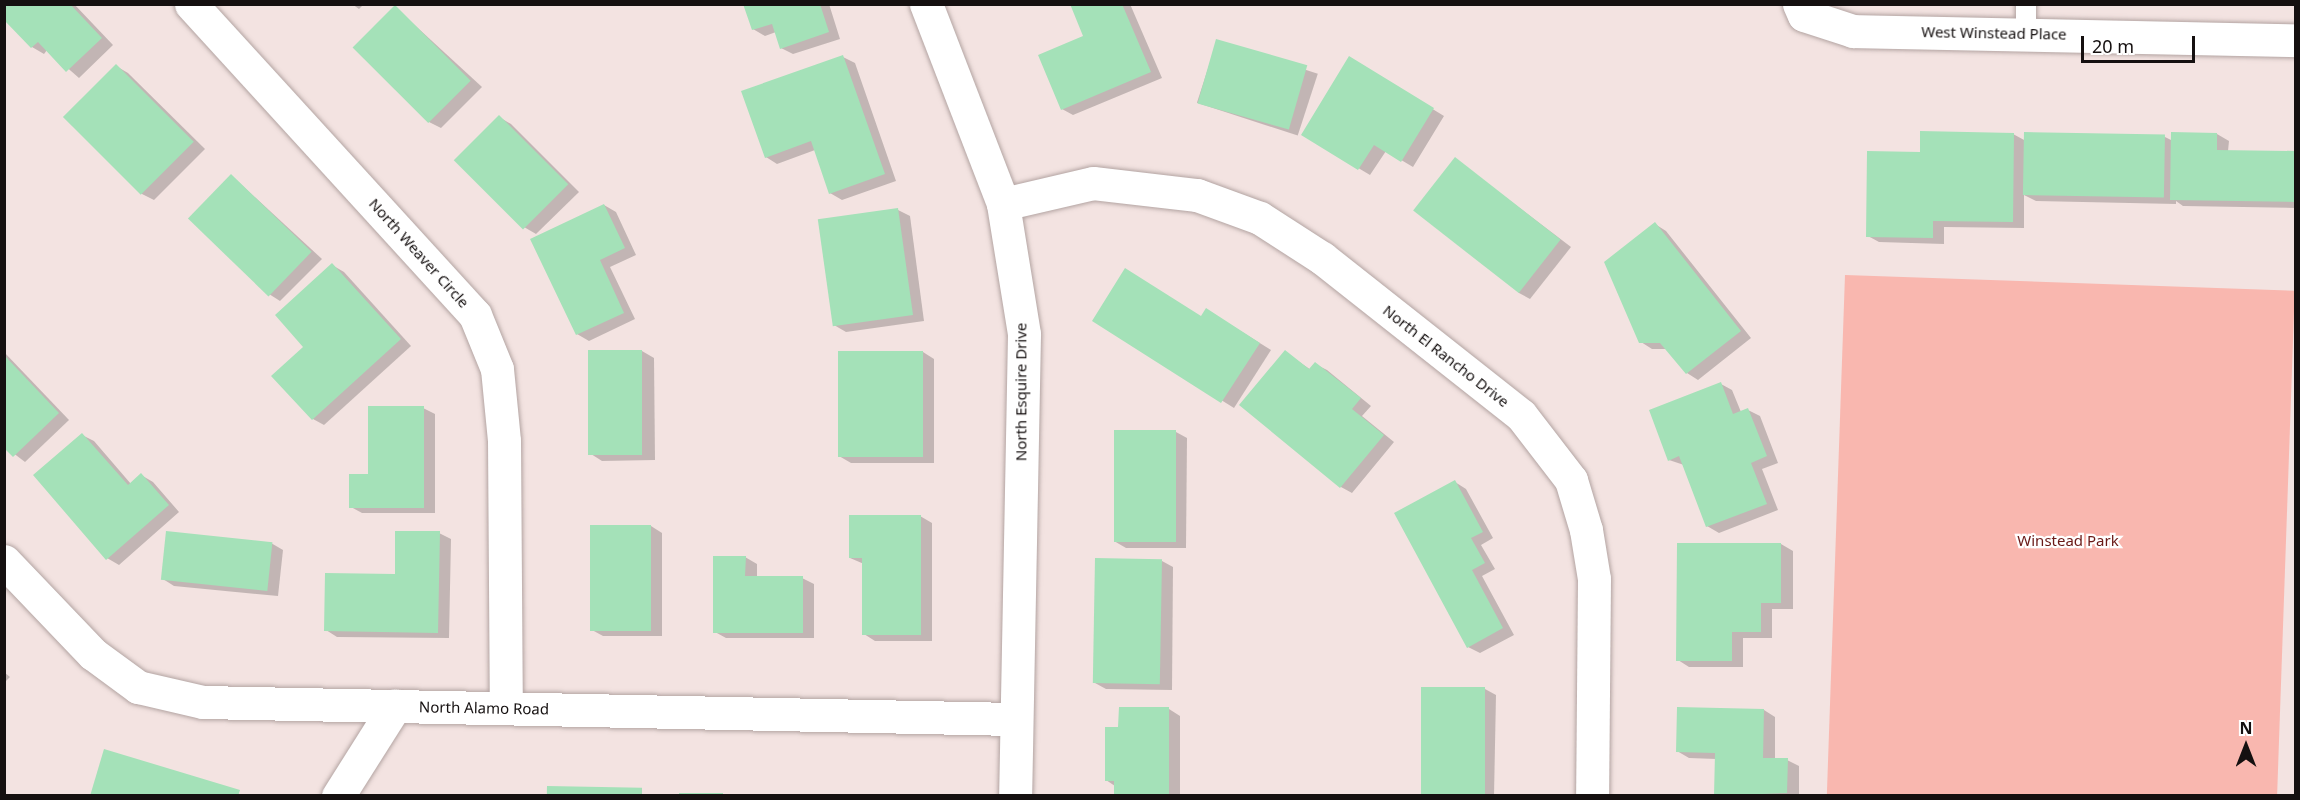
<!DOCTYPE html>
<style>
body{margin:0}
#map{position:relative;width:2300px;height:800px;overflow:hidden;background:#f3e3e1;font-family:"Noto Sans",sans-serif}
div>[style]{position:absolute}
.green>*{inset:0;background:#f9b7af;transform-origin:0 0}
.shadow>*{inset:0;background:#0003;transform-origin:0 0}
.building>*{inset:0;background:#a4e1b8;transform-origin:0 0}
.roads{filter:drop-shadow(0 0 2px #b3a4a2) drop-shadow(0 0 2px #b3a4a2)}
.service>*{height:20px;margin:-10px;padding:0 10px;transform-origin:10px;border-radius:10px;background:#fff}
.minor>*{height:33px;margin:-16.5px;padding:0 16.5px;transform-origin:16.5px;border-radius:16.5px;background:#fff}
span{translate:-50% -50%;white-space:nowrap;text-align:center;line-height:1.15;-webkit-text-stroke:4.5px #fff;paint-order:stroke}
.street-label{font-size:15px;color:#151010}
.park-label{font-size:15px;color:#6a1916}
.frame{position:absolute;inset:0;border:6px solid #151010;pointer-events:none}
.north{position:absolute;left:2216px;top:716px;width:60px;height:60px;-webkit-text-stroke:4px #fff;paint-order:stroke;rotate:0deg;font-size:16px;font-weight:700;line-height:24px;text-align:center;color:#151010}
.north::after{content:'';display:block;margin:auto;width:21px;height:27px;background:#151010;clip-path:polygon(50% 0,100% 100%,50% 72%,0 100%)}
.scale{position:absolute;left:2081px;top:36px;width:114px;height:27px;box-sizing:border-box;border:3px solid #151010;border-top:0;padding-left:8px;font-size:18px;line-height:21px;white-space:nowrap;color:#151010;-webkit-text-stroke:4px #fff;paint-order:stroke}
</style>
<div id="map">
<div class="green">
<div style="left:1845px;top:275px;width:450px;height:520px;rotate:2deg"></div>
</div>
<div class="shadow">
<div style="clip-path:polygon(4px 4px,74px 4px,113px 45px,79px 78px,47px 50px,44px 54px,32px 47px,4px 18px)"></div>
<div style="clip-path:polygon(352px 4px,364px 4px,359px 9px)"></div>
<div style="clip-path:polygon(745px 4px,829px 4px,840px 39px,793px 54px,781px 48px,776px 32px,765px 36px,753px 29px)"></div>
<div style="clip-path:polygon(1071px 4px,1130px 4px,1162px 78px,1073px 115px,1062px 109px,1085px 36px)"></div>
<div style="clip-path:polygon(395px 7px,482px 87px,441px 128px,429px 122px)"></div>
<div style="left:1217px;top:41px;width:106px;height:65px;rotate:18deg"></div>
<div style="clip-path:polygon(843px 57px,855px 63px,896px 181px,842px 200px,830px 193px,815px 150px,777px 164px,766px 157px)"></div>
<div style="clip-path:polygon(1349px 58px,1444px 116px,1413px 167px,1386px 151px,1370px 175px,1303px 135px)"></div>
<div style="clip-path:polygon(116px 66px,128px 73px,205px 149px,154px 200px,142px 194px,65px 117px)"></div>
<div style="clip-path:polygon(499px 117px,511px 124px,579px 192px,536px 234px,524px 227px)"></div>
<div style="clip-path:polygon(2173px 133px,2217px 134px,2229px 141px,2228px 151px,2296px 152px,2296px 208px,2183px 206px,2176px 201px,2176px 204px,2036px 201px,2024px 195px,2024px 228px,1944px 227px,1944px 244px,1879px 242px,1868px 236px,1921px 153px,2013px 134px,2026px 141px,2165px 137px,2173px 141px)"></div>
<div style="clip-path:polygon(1455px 159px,1571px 247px,1530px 299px,1519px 293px)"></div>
<div style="clip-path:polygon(232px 176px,322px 259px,280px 301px,269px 294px)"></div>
<div style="clip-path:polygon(604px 205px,616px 212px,636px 255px,610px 267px,635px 319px,589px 341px,577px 334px)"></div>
<div style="clip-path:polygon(898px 210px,910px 216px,924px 321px,846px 332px,834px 325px)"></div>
<div style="clip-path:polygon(1655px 224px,1666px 231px,1751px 338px,1698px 380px,1687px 373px,1667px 349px,1652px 349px,1641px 342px)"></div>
<div style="clip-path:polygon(332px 265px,344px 272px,411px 346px,324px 425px,313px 419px,305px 347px)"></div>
<div style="clip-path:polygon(1218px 317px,1271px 350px,1234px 408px,1094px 321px)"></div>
<div style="clip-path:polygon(642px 351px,654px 358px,655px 460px,602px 461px,591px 454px,590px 352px)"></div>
<div style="clip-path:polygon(4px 352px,69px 420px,25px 462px,4px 446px)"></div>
<div style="clip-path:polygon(923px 352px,934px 359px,934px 463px,851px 463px,839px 456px)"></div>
<div style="clip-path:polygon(1285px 352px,1311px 370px,1315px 364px,1327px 370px,1371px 406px,1362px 416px,1394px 442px,1352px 493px,1341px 487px)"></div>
<div style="clip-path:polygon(1721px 384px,1732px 390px,1741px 412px,1748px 410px,1760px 416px,1778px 463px,1762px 469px,1778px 510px,1719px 533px,1707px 526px,1684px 465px,1669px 460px)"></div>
<div style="clip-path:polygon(423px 408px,435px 414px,435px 513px,362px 513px,351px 507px,370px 475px)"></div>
<div style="clip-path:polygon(1176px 432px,1187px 438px,1186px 548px,1126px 548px,1114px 541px)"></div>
<div style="clip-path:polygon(82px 435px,94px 441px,131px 484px,141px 475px,153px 482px,179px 512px,119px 565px,107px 558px)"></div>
<div style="clip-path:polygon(1455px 482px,1466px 489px,1493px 538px,1481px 545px,1495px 569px,1482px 576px,1514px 635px,1480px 653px,1468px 647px)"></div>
<div style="clip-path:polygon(920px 516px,932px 523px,932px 641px,875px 641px,864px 634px,864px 564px,850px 558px)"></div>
<div style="clip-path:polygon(651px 526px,662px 533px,662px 636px,603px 636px,592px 630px)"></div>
<div style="clip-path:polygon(439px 533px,451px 539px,449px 638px,337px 637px,326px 630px,396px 576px)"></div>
<div style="clip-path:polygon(271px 543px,283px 550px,278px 596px,174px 586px,163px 579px)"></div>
<div style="clip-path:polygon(1678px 544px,1781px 544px,1793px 551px,1793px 609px,1772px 609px,1772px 638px,1743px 638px,1743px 667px,1689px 667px,1678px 660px)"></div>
<div style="clip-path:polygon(745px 557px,757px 564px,757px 578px,802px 578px,814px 584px,814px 638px,726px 638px,715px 632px)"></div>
<div style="clip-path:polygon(1162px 561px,1173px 567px,1172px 690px,1106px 689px,1095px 683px)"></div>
<div style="clip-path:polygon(4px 672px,10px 677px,4px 683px)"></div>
<div style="clip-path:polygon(1485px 689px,1496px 695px,1494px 796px,1421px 796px)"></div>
<div style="clip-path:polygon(1169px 709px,1180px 716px,1180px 796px,1115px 796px,1115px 786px,1106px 780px,1120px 729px)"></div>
<div style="clip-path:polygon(1764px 710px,1775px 717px,1775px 759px,1787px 760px,1799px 766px,1799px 796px,1715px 796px,1716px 759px,1689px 758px,1677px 751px)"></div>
<div style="left:548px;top:788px;width:94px;height:8px"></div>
<div style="clip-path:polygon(680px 795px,781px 796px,680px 796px)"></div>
</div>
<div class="building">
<div style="clip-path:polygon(4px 4px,70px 4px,102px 38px,66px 72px,38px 42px,31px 48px,4px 20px)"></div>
<div style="clip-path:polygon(743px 4px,820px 4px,829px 32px,780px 49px,772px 24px,752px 30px)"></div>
<div style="clip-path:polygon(1070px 4px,1122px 4px,1151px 72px,1061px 110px,1038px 55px,1083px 36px)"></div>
<div style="left:395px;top:5px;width:107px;height:60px;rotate:45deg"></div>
<div style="left:1216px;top:39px;width:95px;height:67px;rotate:16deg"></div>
<div style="clip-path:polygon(843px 55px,885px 174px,829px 194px,811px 141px,765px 158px,741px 91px)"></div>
<div style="clip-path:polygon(1349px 56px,1434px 108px,1401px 162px,1374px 145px,1358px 170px,1301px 135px)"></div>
<div style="left:116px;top:64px;width:110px;height:75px;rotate:45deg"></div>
<div style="left:499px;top:115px;width:98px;height:64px;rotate:45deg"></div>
<div style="clip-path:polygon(1920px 131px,2014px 133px,2013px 222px,1933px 221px,1933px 238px,1866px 237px,1867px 151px,1920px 152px)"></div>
<div style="left:2024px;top:132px;width:141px;height:63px;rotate:1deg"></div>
<div style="clip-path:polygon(2171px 132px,2217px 133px,2217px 150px,2296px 151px,2296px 202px,2170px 200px)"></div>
<div style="left:1455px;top:157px;width:134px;height:68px;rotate:38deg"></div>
<div style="left:231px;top:174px;width:112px;height:62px;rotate:44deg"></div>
<div style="clip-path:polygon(604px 204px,625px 248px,600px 260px,624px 313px,576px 335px,530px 239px)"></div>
<div style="left:898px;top:208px;width:108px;height:81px;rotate:82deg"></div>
<div style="clip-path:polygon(1655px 222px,1741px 331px,1686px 374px,1660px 343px,1639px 343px,1604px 262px)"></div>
<div style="clip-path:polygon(332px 263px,401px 339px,312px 420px,271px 376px,303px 347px,275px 315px)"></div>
<div style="clip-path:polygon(1125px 268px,1201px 316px,1206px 308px,1260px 343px,1221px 403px,1092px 321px)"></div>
<div style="left:588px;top:350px;width:54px;height:105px"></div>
<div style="clip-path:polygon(1285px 350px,1309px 369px,1315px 362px,1361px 398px,1352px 409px,1384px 435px,1340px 488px,1239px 405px)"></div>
<div style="left:838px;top:351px;width:85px;height:106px"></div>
<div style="clip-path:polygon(4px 355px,59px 413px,13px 457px,4px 448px)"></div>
<div style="clip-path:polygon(1721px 382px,1733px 414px,1748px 408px,1767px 456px,1751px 463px,1767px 504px,1706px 527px,1679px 456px,1668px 461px,1649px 410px)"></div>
<div style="clip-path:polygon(368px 406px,424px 406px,424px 508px,349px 508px,349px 474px,368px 474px)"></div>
<div style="left:1114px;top:430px;width:62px;height:112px"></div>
<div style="clip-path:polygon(82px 433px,128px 485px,141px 473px,169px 505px,106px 560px,33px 475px)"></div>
<div style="clip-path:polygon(1455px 480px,1483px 532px,1471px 538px,1485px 563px,1472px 570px,1503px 628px,1467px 648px,1394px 513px)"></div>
<div style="clip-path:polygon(849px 515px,921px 515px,921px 635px,862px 635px,862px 558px,849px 558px)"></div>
<div style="left:590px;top:525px;width:61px;height:106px"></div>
<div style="left:166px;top:531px;width:107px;height:49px;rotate:6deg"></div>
<div style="clip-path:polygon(395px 531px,440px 531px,438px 633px,324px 631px,325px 573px,395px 574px)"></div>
<div style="clip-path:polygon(1677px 543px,1781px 543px,1781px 603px,1761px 603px,1761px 632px,1732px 632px,1732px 661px,1676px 661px)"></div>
<div style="clip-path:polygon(713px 556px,746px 556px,745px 576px,803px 576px,803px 633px,713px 633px)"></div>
<div style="left:1095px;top:558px;width:67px;height:125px;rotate:1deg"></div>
<div style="left:1421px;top:687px;width:64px;height:109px"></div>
<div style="clip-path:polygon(1119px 707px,1169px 707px,1169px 796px,1114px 796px,1114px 781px,1105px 781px,1105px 727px,1118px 727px)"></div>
<div style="clip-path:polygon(1677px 707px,1764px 709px,1763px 758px,1788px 758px,1787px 793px,1714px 796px,1715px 753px,1676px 752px)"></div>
<div style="clip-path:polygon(104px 749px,240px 790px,238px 796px,90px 796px)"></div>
<div style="left:547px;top:786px;width:95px;height:10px;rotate:1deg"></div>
<div style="left:679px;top:793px;width:44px;height:3px"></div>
</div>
<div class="roads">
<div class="service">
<div style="left:2026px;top:4px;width:29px;rotate:90deg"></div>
</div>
<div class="minor">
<div style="left:191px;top:4px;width:421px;rotate:47.6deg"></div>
<div style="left:475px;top:315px;width:58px;rotate:67.8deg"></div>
<div style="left:497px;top:369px;width:72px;rotate:84.4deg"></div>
<div style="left:504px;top:441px;width:267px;rotate:89.6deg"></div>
<div style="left:926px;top:4px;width:214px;rotate:68.9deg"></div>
<div style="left:1003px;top:204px;width:132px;rotate:80.8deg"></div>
<div style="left:1024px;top:334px;width:462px;rotate:91.1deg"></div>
<div style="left:1799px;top:4px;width:12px;rotate:66deg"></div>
<div style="left:1804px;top:15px;width:52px;rotate:18.1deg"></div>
<div style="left:1853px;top:31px;width:443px;rotate:1.2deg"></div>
<div style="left:1003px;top:204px;width:92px;rotate:-13.1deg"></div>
<div style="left:1093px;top:183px;width:105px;rotate:6.6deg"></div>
<div style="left:1197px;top:195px;width:67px;rotate:20.1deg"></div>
<div style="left:1260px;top:218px;width:74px;rotate:32.8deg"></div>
<div style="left:1322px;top:258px;width:253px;rotate:38.3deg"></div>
<div style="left:1521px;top:415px;width:82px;rotate:52.4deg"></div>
<div style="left:1571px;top:480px;width:52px;rotate:73.3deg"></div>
<div style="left:1586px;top:530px;width:50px;rotate:80.7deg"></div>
<div style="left:1594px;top:579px;width:217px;rotate:90.5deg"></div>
<div style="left:4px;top:561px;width:129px;rotate:46.3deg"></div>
<div style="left:93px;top:654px;width:56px;rotate:36.3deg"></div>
<div style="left:138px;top:687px;width:67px;rotate:13deg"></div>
<div style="left:203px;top:702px;width:813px;rotate:1.2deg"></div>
<div style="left:338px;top:796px;width:107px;rotate:-57.7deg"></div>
</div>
</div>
<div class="street-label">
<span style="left:1994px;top:33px;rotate:1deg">West Winstead Place</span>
<span style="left:419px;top:253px;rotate:48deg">North Weaver Circle</span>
<span style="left:1446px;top:356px;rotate:38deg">North El Rancho Drive</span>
<span style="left:1021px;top:392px;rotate:-90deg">North Esquire Drive</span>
<span style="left:484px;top:708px;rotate:1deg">North Alamo Road</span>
</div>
<div class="park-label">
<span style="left:2068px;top:541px">Winstead Park</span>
</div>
<div class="frame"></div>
<div class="north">N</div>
<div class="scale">20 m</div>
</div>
